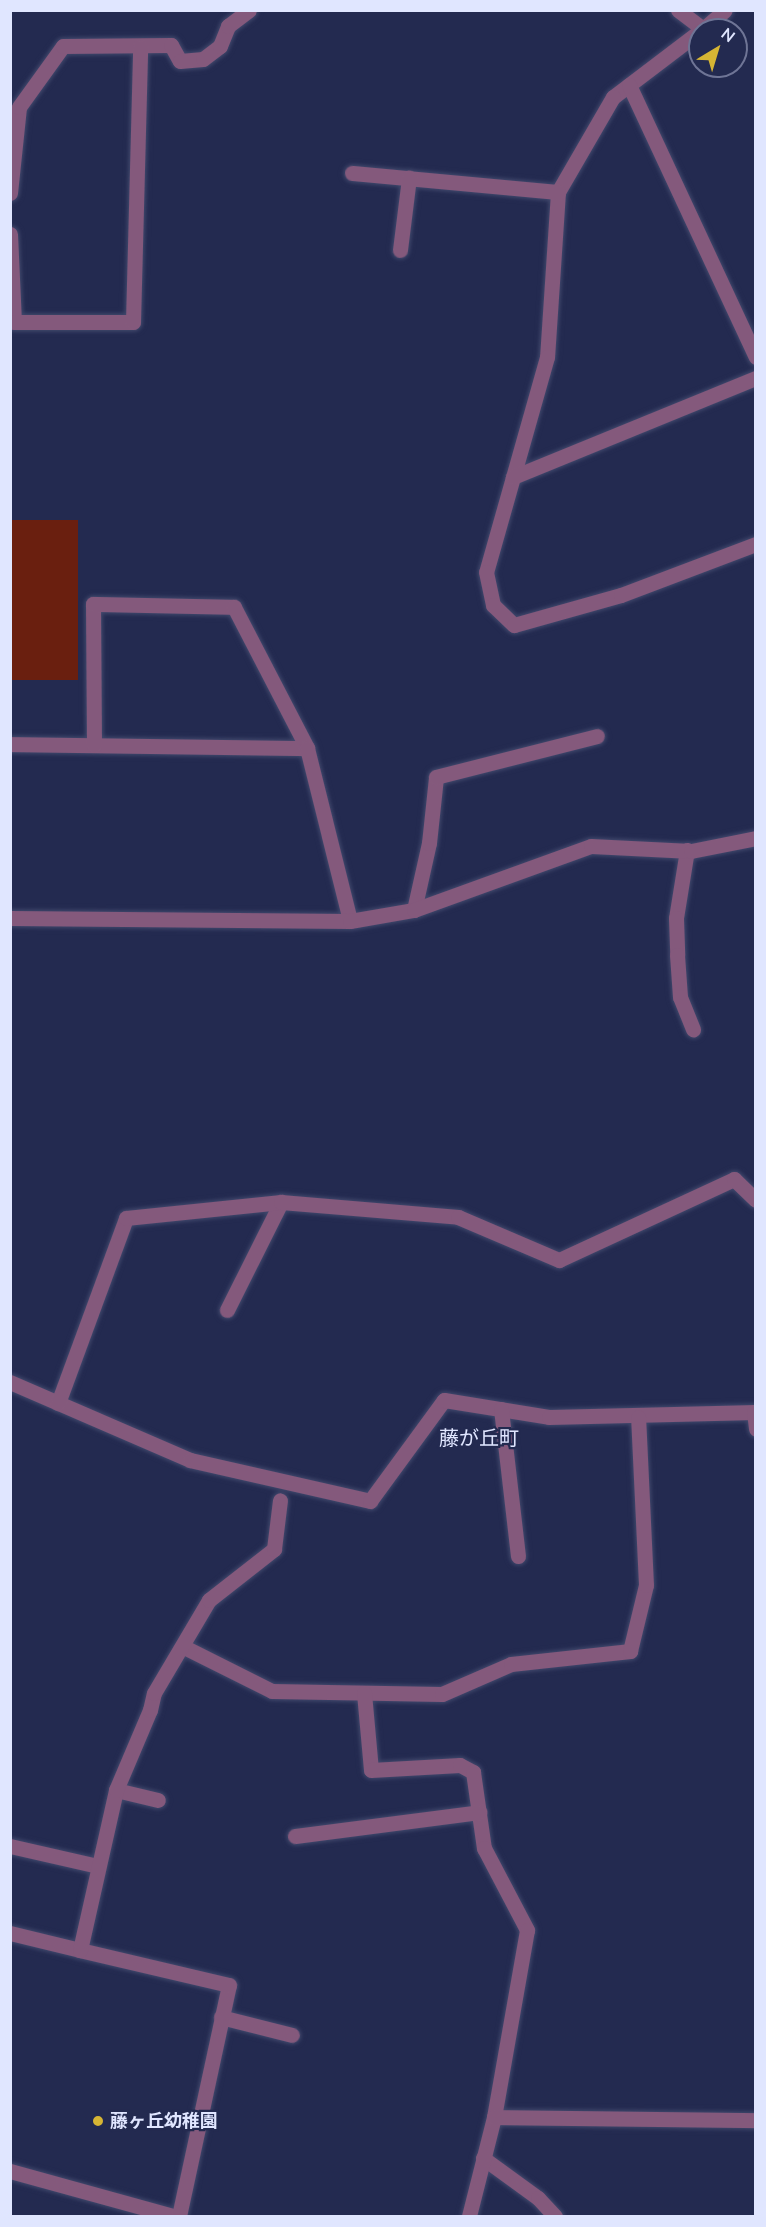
<!DOCTYPE html>
<meta charset="utf-8">
<style>
body{margin:0}
#map{position:relative;width:766px;height:2227px;overflow:hidden;background:#232a50;font-family:"Nunito Sans","Noto Sans JP",sans-serif}
div>[style]{position:absolute}
.green>*{inset:0;background:#6a1f0f;transform-origin:0 0}
.roads{filter:drop-shadow(0 0 2px #41486c) drop-shadow(0 0 2px #41486c)}
.minor>*{height:15px;margin:-7.5px;padding:0 7.5px;transform-origin:7.5px;border-radius:7.5px;background:#84597c}
.dots>*{width:16px;height:16px;translate:-50% -50%;box-sizing:border-box;border:3px solid #232a50;border-radius:50%}
span{translate:-50% -50%;white-space:nowrap;text-align:center;line-height:1.15;-webkit-text-stroke:4.5px #232a50;paint-order:stroke}
.poi-label{font-size:18px;color:#e0e6ff;font-weight:700}
.left{translate:0 -50%;text-align:left}
.neighbourhood-label{font-size:20px;color:#e0e6ff}
.frame{position:absolute;inset:0;border:12px solid #e0e6ff;pointer-events:none}
.north{position:absolute;left:688px;top:18px;width:60px;height:60px;box-sizing:border-box;background:#232a50;border:2px solid #6f7596;border-radius:50%;rotate:38deg;font-size:16px;font-weight:700;line-height:24px;text-align:center;color:#e0e6ff}
.north::after{content:'';display:block;margin:auto;width:21px;height:27px;background:#d6b534;clip-path:polygon(50% 0,100% 100%,50% 72%,0 100%)}
</style>
<div id="map">
<div class="green">
<div style="left:78px;top:520px;width:160px;height:67px;rotate:90deg"></div>
</div>
<div class="roads">
<div class="minor">
<div style="left:678px;top:10px;width:31px;rotate:37deg"></div>
<div style="left:702px;top:30px;width:30px;rotate:-41deg"></div>
<div style="left:700px;top:31px;width:109px;rotate:142.8deg"></div>
<div style="left:613px;top:97px;width:110px;rotate:120.1deg"></div>
<div style="left:558px;top:192px;width:165px;rotate:93.8deg"></div>
<div style="left:547px;top:357px;width:223px;rotate:105.8deg"></div>
<div style="left:486px;top:572px;width:34px;rotate:78deg"></div>
<div style="left:493px;top:605px;width:29px;rotate:44deg"></div>
<div style="left:514px;top:625px;width:111px;rotate:-15.7deg"></div>
<div style="left:621px;top:595px;width:144px;rotate:-20.7deg"></div>
<div style="left:629px;top:85px;width:300px;rotate:65deg"></div>
<div style="left:352px;top:173px;width:207px;rotate:5.3deg"></div>
<div style="left:10px;top:193px;width:86px;rotate:-84deg"></div>
<div style="left:19px;top:107px;width:75px;rotate:-54.2deg"></div>
<div style="left:63px;top:46px;width:108px;rotate:-0.5deg"></div>
<div style="left:171px;top:45px;width:18px;rotate:61deg"></div>
<div style="left:180px;top:61px;width:23px;rotate:-5deg"></div>
<div style="left:203px;top:59px;width:21px;rotate:-37deg"></div>
<div style="left:220px;top:46px;width:22px;rotate:-68deg"></div>
<div style="left:228px;top:26px;width:26px;rotate:-37deg"></div>
<div style="left:10px;top:234px;width:88px;rotate:87.4deg"></div>
<div style="left:14px;top:322px;width:119px"></div>
<div style="left:133px;top:322px;width:275px;rotate:-88.5deg"></div>
<div style="left:400px;top:250px;width:73px;rotate:-82.9deg"></div>
<div style="left:513px;top:477px;width:262px;rotate:-22.2deg"></div>
<div style="left:10px;top:744px;width:297px;rotate:0.8deg"></div>
<div style="left:94px;top:745px;width:141px;rotate:-90.4deg"></div>
<div style="left:93px;top:604px;width:141px;rotate:1.2deg"></div>
<div style="left:234px;top:607px;width:159px;rotate:62.6deg"></div>
<div style="left:307px;top:748px;width:178px;rotate:76deg"></div>
<div style="left:687px;top:850px;width:69px;rotate:99.2deg"></div>
<div style="left:676px;top:918px;width:37px;rotate:88deg"></div>
<div style="left:677px;top:955px;width:42px;rotate:85.9deg"></div>
<div style="left:680px;top:997px;width:35px;rotate:68deg"></div>
<div style="left:414px;top:910px;width:69px;rotate:-77.4deg"></div>
<div style="left:429px;top:843px;width:66px;rotate:-83.9deg"></div>
<div style="left:436px;top:777px;width:166px;rotate:-14.3deg"></div>
<div style="left:10px;top:918px;width:340px;rotate:0.5deg"></div>
<div style="left:350px;top:921px;width:65px;rotate:-9.8deg"></div>
<div style="left:414px;top:910px;width:188px;rotate:-19.9deg"></div>
<div style="left:591px;top:846px;width:100px;rotate:2.9deg"></div>
<div style="left:691px;top:851px;width:66px;rotate:-11.3deg"></div>
<div style="left:227px;top:1310px;width:121px;rotate:-63.4deg"></div>
<div style="left:10px;top:1382px;width:196px;rotate:23.4deg"></div>
<div style="left:190px;top:1460px;width:185px;rotate:12.8deg"></div>
<div style="left:370px;top:1501px;width:125px;rotate:-53.8deg"></div>
<div style="left:444px;top:1400px;width:106px;rotate:9.2deg"></div>
<div style="left:549px;top:1417px;width:207px;rotate:-1.4deg"></div>
<div style="left:58px;top:1403px;width:197px;rotate:-69.8deg"></div>
<div style="left:126px;top:1218px;width:156px;rotate:-5.9deg"></div>
<div style="left:281px;top:1202px;width:178px;rotate:4.8deg"></div>
<div style="left:458px;top:1217px;width:110px;rotate:23.1deg"></div>
<div style="left:559px;top:1260px;width:193px;rotate:-24.8deg"></div>
<div style="left:734px;top:1179px;width:30px;rotate:44deg"></div>
<div style="left:501px;top:1409px;width:148px;rotate:83.4deg"></div>
<div style="left:754px;top:1412px;width:17px;rotate:83deg"></div>
<div style="left:184px;top:1647px;width:98px;rotate:26.6deg"></div>
<div style="left:272px;top:1691px;width:170px;rotate:1deg"></div>
<div style="left:442px;top:1694px;width:75px;rotate:-23.5deg"></div>
<div style="left:511px;top:1664px;width:120px;rotate:-6.2deg"></div>
<div style="left:630px;top:1651px;width:68px;rotate:-76.4deg"></div>
<div style="left:646px;top:1585px;width:168px;rotate:-92.7deg"></div>
<div style="left:364px;top:1693px;width:77px;rotate:84.8deg"></div>
<div style="left:371px;top:1770px;width:89px;rotate:-3.2deg"></div>
<div style="left:460px;top:1765px;width:15px;rotate:28deg"></div>
<div style="left:473px;top:1772px;width:77px;rotate:81.8deg"></div>
<div style="left:484px;top:1848px;width:93px;rotate:62.3deg"></div>
<div style="left:527px;top:1930px;width:190px;rotate:100deg"></div>
<div style="left:116px;top:1790px;width:43px;rotate:13.4deg"></div>
<div style="left:295px;top:1836px;width:186px;rotate:-7.4deg"></div>
<div style="left:10px;top:1846px;width:90px;rotate:12.8deg"></div>
<div style="left:10px;top:1933px;width:72px;rotate:13.7deg"></div>
<div style="left:221px;top:2017px;width:73px;rotate:14.2deg"></div>
<div style="left:483px;top:2158px;width:68px;rotate:36deg"></div>
<div style="left:538px;top:2198px;width:25px;rotate:47deg"></div>
<div style="left:10px;top:2171px;width:169px;rotate:15.4deg"></div>
<div style="left:179px;top:2216px;width:236px;rotate:-77.8deg"></div>
<div style="left:229px;top:1985px;width:153px;rotate:-166.8deg"></div>
<div style="left:80px;top:1950px;width:164px;rotate:-77.3deg"></div>
<div style="left:116px;top:1790px;width:87px;rotate:-67deg"></div>
<div style="left:150px;top:1710px;width:17px;rotate:-77deg"></div>
<div style="left:154px;top:1693px;width:108px;rotate:-59.4deg"></div>
<div style="left:209px;top:1600px;width:83px;rotate:-38.1deg"></div>
<div style="left:274px;top:1549px;width:49px;rotate:-83deg"></div>
<div style="left:469px;top:2216px;width:102px;rotate:-75.8deg"></div>
<div style="left:494px;top:2117px;width:262px;rotate:0.7deg"></div>
</div>
</div>
<div class="dots">
<div style="left:98px;top:2121px;background:#d6b534"></div>
</div>
<div class="poi-label">
<span class="left" style="left:110px;top:2121px">藤ヶ丘幼稚園</span>
</div>
<div class="neighbourhood-label">
<span style="left:479px;top:1438px">藤が丘町</span>
</div>
<div class="frame"></div>
<div class="north">N</div>
</div>
